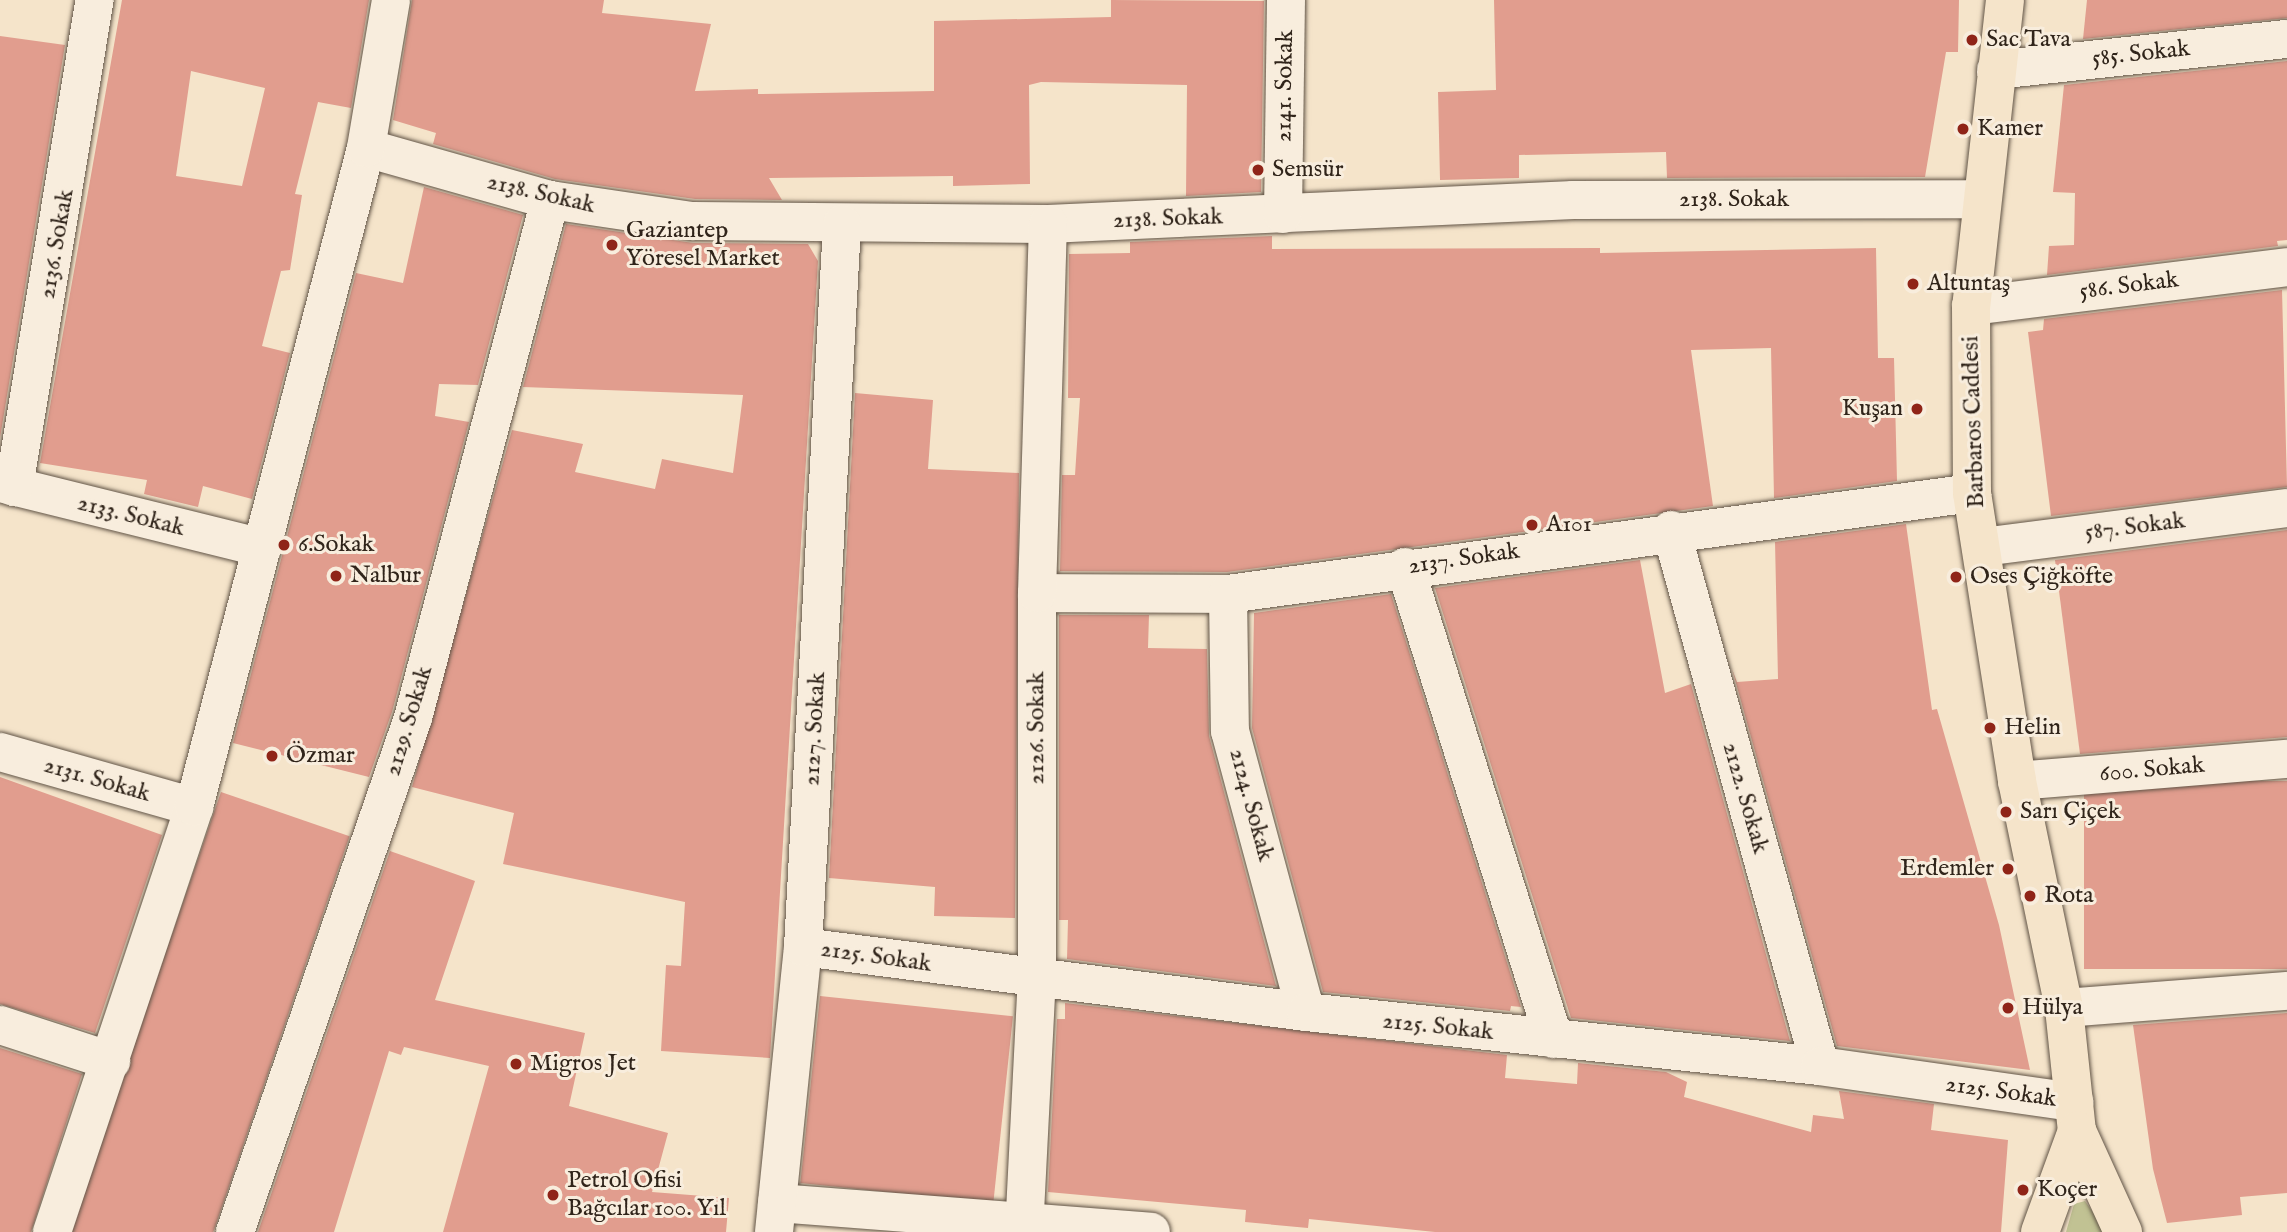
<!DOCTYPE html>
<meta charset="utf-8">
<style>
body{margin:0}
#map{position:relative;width:2287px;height:1232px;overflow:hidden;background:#f5e4ca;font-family:"IM FELL English",serif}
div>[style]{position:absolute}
.green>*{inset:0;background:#c1c293}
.building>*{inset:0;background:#e19d8e;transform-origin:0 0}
.roads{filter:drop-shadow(0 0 2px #615446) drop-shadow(0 0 2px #615446)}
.minor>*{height:38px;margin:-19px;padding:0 19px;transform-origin:19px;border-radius:19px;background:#f8eddd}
.major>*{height:38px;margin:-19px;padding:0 19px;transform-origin:19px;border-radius:19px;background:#f5e4ca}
.dots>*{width:19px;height:19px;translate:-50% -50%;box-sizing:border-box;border:4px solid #f8eddd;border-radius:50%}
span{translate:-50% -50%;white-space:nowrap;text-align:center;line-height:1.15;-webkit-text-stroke:6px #f8eddd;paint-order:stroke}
.poi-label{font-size:24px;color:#30241a}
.left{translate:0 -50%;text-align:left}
.right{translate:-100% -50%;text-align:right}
.street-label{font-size:24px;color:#30241a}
</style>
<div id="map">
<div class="green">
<div style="clip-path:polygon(2085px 1201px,2105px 1229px,2106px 1232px,2066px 1232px,2074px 1204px)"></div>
</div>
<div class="building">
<div style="clip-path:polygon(evenodd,122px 0,369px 0,351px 108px,318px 102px,295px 194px,302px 195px,290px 270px,281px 271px,262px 346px,290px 353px,252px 499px,203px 486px,198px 507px,144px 494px,147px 480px,40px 463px,122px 0,191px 71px,265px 88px,242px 186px,176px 176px,191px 71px)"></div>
<div style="clip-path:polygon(412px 0,604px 0,602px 13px,711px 24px,695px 91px,758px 89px,758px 94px,934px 91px,934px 21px,1111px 17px,1111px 0,1264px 1px,1261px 192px,1186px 196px,1187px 85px,1041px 82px,1029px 85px,1030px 184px,953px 186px,953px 176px,769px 178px,782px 200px,695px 199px,555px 179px,433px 144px,436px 133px,393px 120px)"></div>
<div style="clip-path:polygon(1494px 0,1959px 0,1958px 52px,1946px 52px,1925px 177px,1667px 178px,1666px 152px,1519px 155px,1519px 178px,1440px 180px,1438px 92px,1496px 90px)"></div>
<div style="clip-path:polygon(2087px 0,2287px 0,2287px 18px,2083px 39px)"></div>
<div style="clip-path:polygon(0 36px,65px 45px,0 438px)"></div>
<div style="clip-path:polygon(2287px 61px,2287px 240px,2277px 241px,2278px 246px,2047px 275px,2049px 246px,2074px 245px,2075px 193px,2053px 192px,2064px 85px)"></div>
<div style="clip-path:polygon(424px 187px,523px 215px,478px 385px,439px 384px,435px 416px,469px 422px,392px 712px,369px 777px,233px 743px,356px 273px,403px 283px)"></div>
<div style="clip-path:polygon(566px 224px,693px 243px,808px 244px,818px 261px,770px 1058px,661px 1051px,666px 965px,681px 966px,685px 902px,503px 864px,514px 813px,412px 787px,512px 430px,583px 444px,575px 472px,655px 489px,662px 459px,733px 473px,743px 395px,523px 387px)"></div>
<div style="clip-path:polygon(1272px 236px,1272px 249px,1600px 248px,1600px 253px,1876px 248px,1878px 358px,1894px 358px,1897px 481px,1774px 498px,1771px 348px,1691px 350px,1713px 506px,1227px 572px,1060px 571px,1062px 475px,1075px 475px,1080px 398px,1068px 398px,1069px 254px,1130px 253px,1130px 242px)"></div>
<div style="clip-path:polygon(2282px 290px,2287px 487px,2051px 516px,2028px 332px,2043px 330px,2044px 319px)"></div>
<div style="clip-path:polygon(855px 393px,933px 400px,928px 469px,1019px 473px,1015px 918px,934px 916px,935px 887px,829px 878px)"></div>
<div style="clip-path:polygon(1906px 524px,1932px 710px,1937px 709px,1999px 925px,2030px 1070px,1837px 1046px,1732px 669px,1737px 682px,1778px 679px,1775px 542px)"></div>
<div style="clip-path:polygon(2287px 530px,2287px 737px,2080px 754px,2055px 560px)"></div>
<div style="clip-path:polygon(1640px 560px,1665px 693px,1691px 684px,1790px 1041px,1571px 1018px,1435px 588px)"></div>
<div style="clip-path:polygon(1391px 594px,1521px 1007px,1511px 1006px,1510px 1011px,1323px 992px,1252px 728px,1254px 613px)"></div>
<div style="clip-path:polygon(1059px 615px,1149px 615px,1148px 648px,1207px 649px,1209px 736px,1276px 986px,1067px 959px,1068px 920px,1059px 920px)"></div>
<div style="clip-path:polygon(0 777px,162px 835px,95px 1033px,0 1004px)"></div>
<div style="left:2287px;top:781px;width:188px;height:203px;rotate:90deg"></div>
<div style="left:221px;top:792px;width:136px;height:464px;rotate:19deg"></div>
<div style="clip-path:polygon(390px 851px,475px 881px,435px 1000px,585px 1033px,569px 1106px,668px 1133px,652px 1192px,729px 1198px,726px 1232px,443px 1232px,489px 1066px,404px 1047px,401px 1055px,389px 1051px,334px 1232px,258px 1232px)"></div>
<div style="left:820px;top:996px;width:194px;height:188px;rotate:6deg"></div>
<div style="clip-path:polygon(1065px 1003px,1507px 1055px,1505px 1078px,1577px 1084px,1578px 1063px,1666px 1072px,1687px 1082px,1684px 1097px,1811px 1132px,1813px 1115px,1844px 1119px,1839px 1091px,1934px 1104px,1931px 1130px,2008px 1140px,2001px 1232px,1435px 1232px,1309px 1219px,1308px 1228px,1245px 1222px,1246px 1210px,1048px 1192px,1057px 1019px,1065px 1019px)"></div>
<div style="clip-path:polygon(2287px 1013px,2287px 1193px,2240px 1197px,2242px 1215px,2167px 1223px,2153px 1169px,2133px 1025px)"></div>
<div style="clip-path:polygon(0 1048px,82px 1074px,31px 1232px,0 1232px)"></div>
</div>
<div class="roads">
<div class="minor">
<div style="left:1996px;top:70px;width:293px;rotate:-6.1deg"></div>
<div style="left:366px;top:148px;width:191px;rotate:15.8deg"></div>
<div style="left:550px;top:200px;width:145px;rotate:8.4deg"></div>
<div style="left:693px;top:221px;width:355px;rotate:0.5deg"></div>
<div style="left:1048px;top:224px;width:526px;rotate:-2.62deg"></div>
<div style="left:1573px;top:200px;width:406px;rotate:-0.1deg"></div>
<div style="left:1283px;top:214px;width:214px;rotate:-89.2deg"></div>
<div style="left:1971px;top:306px;width:318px;rotate:-7deg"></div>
<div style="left:0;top:483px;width:270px;rotate:13.9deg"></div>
<div style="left:14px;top:487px;width:494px;rotate:-80.6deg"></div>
<div style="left:1671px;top:530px;width:556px;rotate:74.46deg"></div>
<div style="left:1983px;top:547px;width:306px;rotate:-7.3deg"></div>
<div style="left:1405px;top:567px;width:495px;rotate:72.5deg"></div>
<div style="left:1037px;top:593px;width:191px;rotate:0.3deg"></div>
<div style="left:1228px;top:594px;width:751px;rotate:-7.73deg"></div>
<div style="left:1228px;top:594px;width:137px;rotate:89.2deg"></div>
<div style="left:1230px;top:731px;width:291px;rotate:74.9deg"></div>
<div style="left:0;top:752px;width:202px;rotate:15.8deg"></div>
<div style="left:2017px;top:781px;width:271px;rotate:-4.7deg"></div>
<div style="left:803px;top:947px;width:507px;rotate:7.36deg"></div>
<div style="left:1306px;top:1012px;width:517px;rotate:6deg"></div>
<div style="left:1820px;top:1066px;width:257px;rotate:8.1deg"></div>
<div style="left:2064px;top:1008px;width:224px;rotate:-4.4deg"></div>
<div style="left:0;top:1025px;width:117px;rotate:18deg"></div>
<div style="left:777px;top:1203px;width:375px;rotate:4.4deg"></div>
<div style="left:52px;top:1232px;width:448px;rotate:-71.5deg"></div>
<div style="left:194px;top:807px;width:681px;rotate:-75.37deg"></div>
<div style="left:366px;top:148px;width:150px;rotate:-80.4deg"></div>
<div style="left:235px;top:1232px;width:544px;rotate:-70.9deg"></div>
<div style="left:413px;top:718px;width:536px;rotate:-75.19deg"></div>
<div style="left:774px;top:1232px;width:286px;rotate:-84.2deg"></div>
<div style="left:803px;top:947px;width:724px;rotate:-86.91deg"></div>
<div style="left:1024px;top:1232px;width:253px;rotate:-87.1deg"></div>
<div style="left:1037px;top:979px;width:386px;rotate:-90deg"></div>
<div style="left:1037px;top:593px;width:369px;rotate:-88.3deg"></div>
</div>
<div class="major">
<div style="left:2005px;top:0;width:308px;rotate:96.3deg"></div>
<div style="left:1971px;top:306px;width:187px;rotate:89.7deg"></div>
<div style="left:1972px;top:493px;width:291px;rotate:81.1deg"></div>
<div style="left:2017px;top:781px;width:232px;rotate:78.3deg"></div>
<div style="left:2064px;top:1008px;width:124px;rotate:84deg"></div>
<div style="left:2077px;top:1131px;width:111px;rotate:65.5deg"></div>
<div style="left:2040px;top:1232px;width:108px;rotate:-69.9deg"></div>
</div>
</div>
<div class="dots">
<div style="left:1972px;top:40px;background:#8f2418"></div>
<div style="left:1963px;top:129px;background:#8f2418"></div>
<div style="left:1258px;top:170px;background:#8f2418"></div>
<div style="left:612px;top:245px;background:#8f2418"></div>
<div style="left:1913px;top:284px;background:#8f2418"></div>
<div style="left:1917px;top:409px;background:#8f2418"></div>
<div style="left:1532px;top:525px;background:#8f2418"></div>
<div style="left:284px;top:545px;background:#8f2418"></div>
<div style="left:336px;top:576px;background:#8f2418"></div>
<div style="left:1956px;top:577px;background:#8f2418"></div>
<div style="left:1990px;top:728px;background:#8f2418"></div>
<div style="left:272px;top:756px;background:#8f2418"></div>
<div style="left:2006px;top:812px;background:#8f2418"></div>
<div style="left:2008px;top:869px;background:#8f2418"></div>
<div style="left:2030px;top:896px;background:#8f2418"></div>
<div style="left:2008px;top:1008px;background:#8f2418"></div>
<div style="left:516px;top:1064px;background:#8f2418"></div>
<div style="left:2023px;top:1190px;background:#8f2418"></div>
<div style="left:553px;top:1195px;background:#8f2418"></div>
</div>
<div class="poi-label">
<span class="left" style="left:1986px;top:40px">Sac Tava</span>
<span class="left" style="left:1977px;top:129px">Kamer</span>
<span class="left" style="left:1272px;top:170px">Semsür</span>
<span class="left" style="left:626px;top:245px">Gaziantep<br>Yöresel Market</span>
<span class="left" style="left:1927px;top:284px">Altuntaş</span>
<span class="right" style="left:1903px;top:409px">Kuşan</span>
<span class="left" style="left:1546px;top:525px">A101</span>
<span class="left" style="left:298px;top:545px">6.Sokak</span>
<span class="left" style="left:350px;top:576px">Nalbur</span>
<span class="left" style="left:1970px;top:577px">Oses Çiğköfte</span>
<span class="left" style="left:2004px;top:728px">Helin</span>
<span class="left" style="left:286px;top:756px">Özmar</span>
<span class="left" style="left:2020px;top:812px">Sarı Çiçek</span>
<span class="right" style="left:1994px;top:869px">Erdemler</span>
<span class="left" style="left:2044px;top:896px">Rota</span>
<span class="left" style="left:2022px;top:1008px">Hülya</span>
<span class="left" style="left:530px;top:1064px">Migros Jet</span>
<span class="left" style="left:567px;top:1195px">Petrol Ofisi<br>Bağcılar 100. Yıl</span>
<span class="left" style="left:2037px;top:1190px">Koçer</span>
</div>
<div class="street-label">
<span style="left:2141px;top:54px;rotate:-6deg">585. Sokak</span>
<span style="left:1285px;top:86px;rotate:-89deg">2141. Sokak</span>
<span style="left:541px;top:194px;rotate:13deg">2138. Sokak</span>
<span style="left:1734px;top:200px">2138. Sokak</span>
<span style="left:1168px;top:219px;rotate:-2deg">2138. Sokak</span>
<span style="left:57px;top:244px;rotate:-80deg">2136. Sokak</span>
<span style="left:2129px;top:286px;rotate:-7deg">586. Sokak</span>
<span style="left:1974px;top:422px;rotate:-92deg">Barbaros Caddesi</span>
<span style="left:131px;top:516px;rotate:14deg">2133. Sokak</span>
<span style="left:2135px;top:527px;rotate:-7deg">587. Sokak</span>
<span style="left:1464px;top:559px;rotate:-8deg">2137. Sokak</span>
<span style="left:409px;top:721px;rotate:-73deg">2129. Sokak</span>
<span style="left:1037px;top:728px;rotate:-90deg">2126. Sokak</span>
<span style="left:815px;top:729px;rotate:-87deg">2127. Sokak</span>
<span style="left:2152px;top:770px;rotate:-5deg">600. Sokak</span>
<span style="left:97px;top:780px;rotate:16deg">2131. Sokak</span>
<span style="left:1745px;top:798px;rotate:74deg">2122. Sokak</span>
<span style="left:1251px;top:805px;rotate:75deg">2124. Sokak</span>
<span style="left:876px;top:957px;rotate:8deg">2125. Sokak</span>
<span style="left:1438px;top:1027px;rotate:6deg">2125. Sokak</span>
<span style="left:2001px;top:1092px;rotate:8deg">2125. Sokak</span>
</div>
</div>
